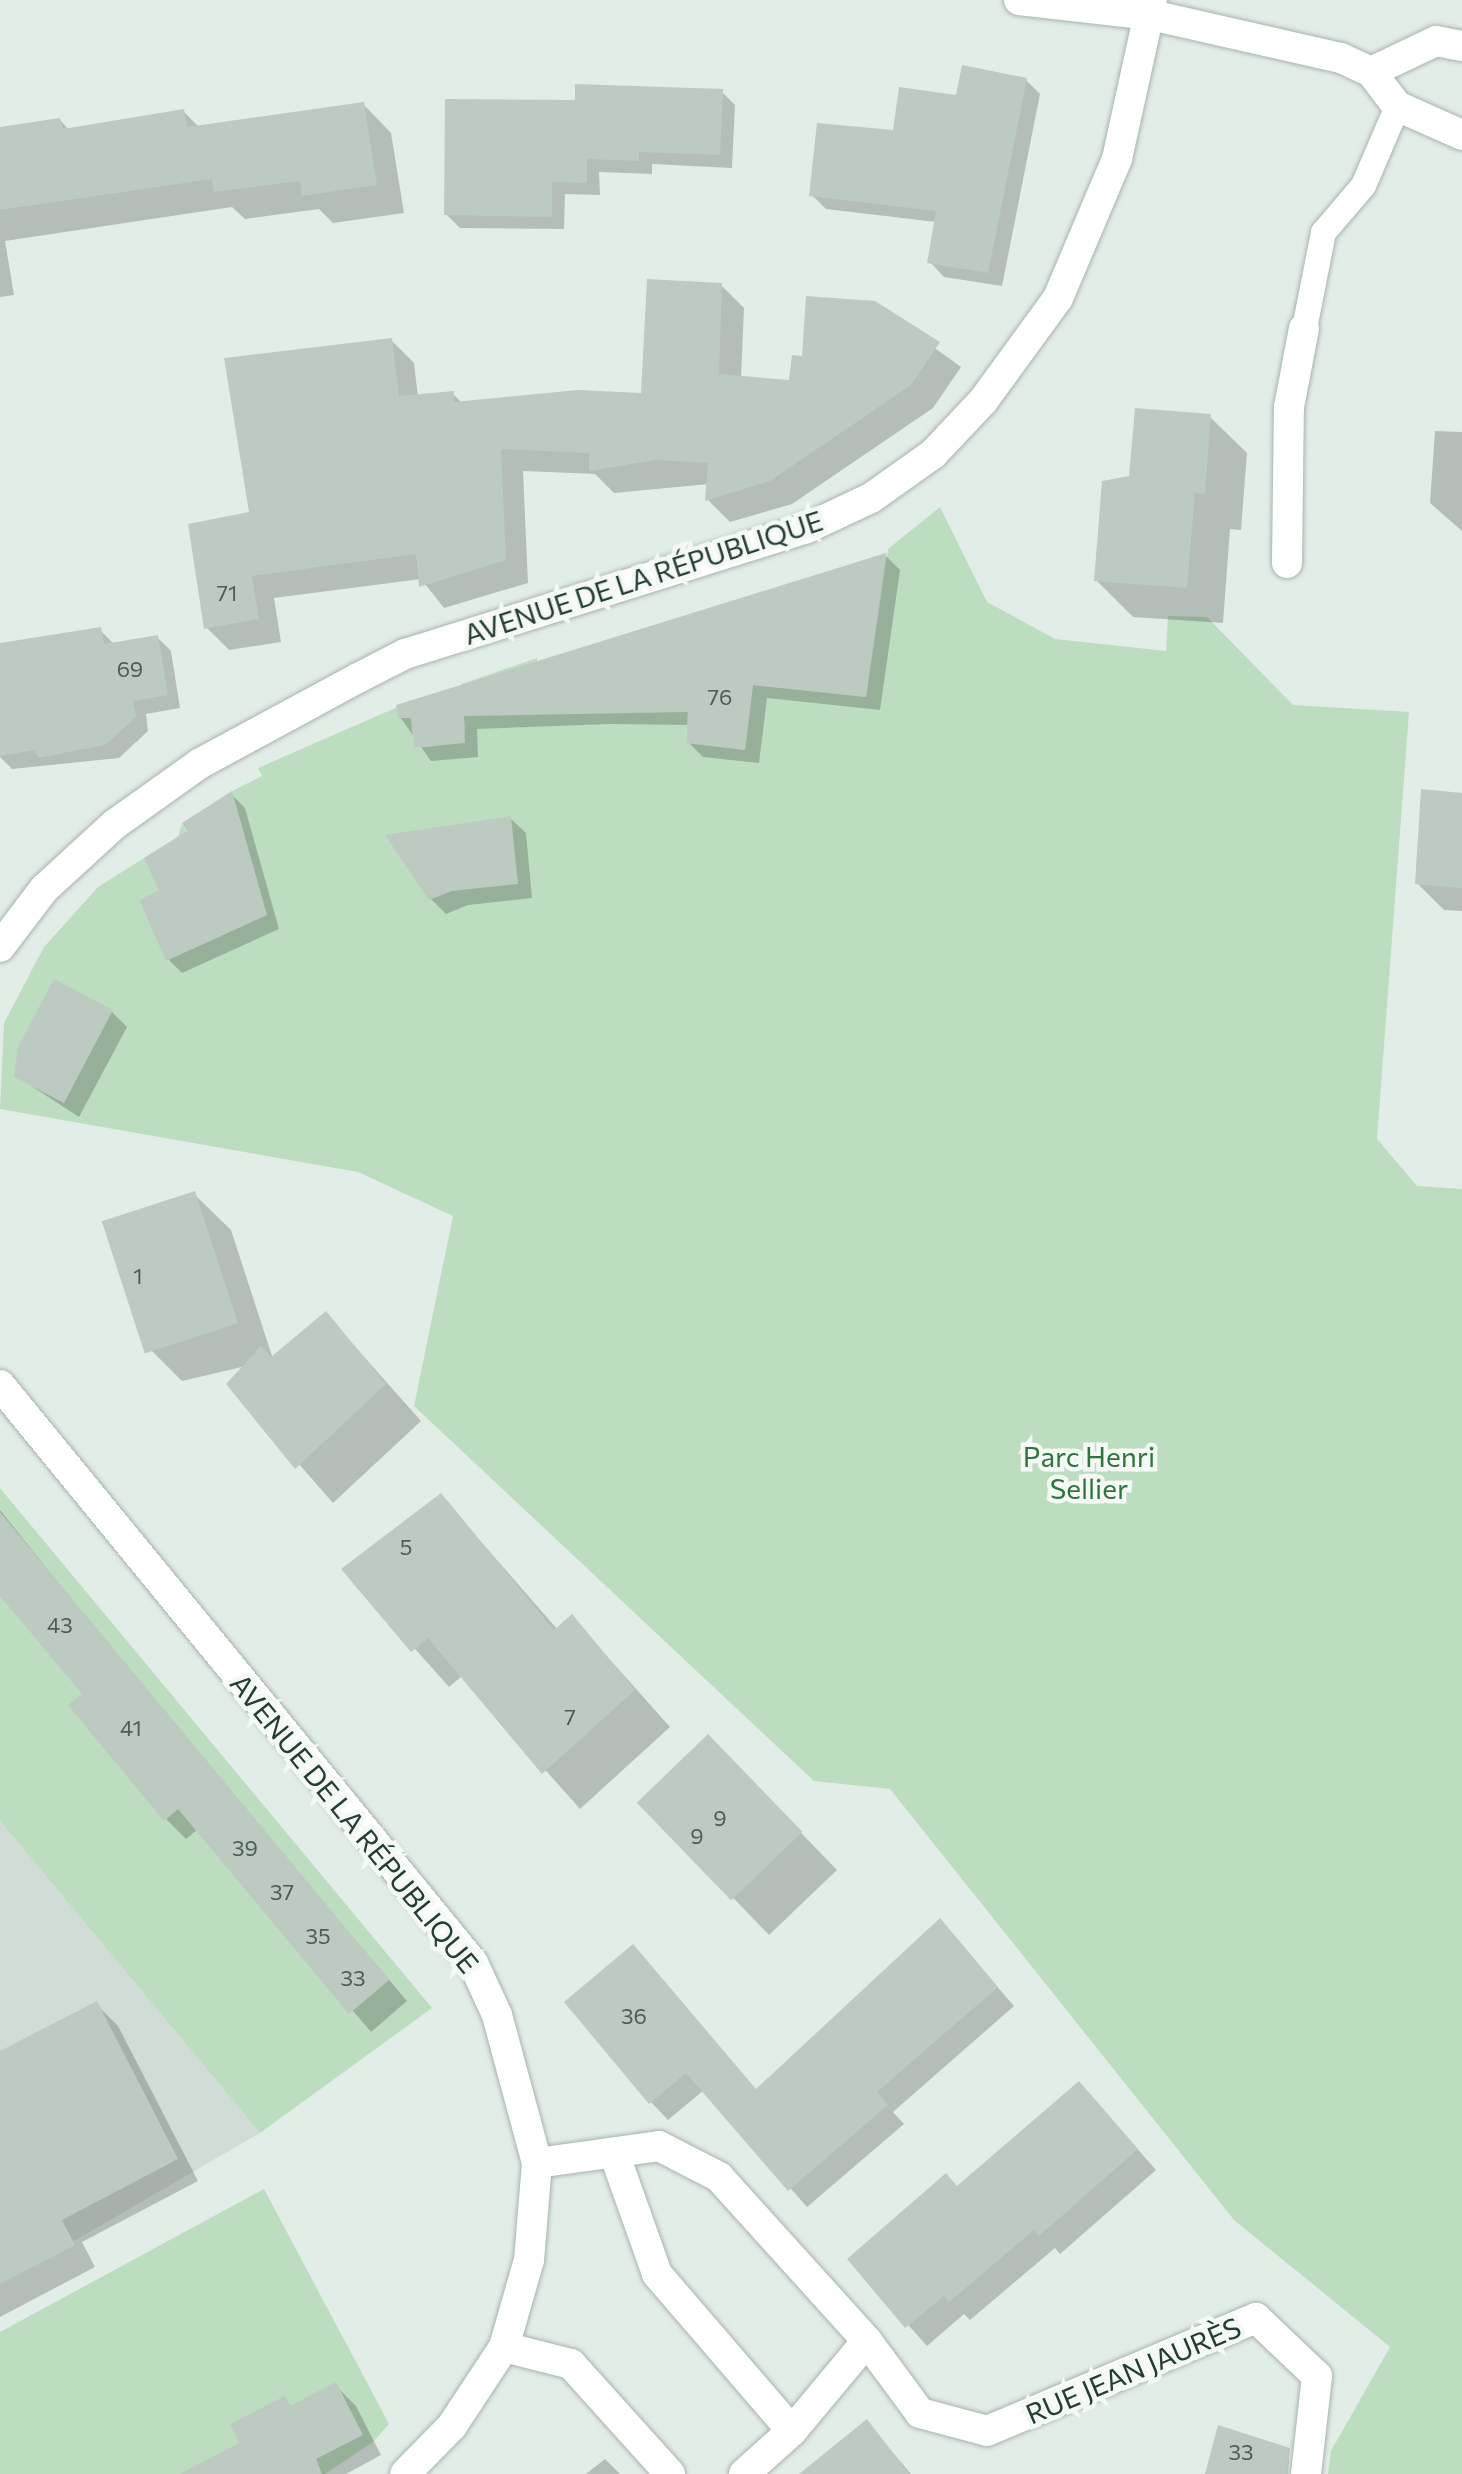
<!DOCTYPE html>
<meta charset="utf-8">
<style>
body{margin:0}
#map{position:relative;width:1462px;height:2474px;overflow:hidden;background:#e3ede7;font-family:Commissioner,sans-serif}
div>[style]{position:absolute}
.built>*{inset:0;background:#d2dcd6}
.green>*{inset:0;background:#bdddc1}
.shadow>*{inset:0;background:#0003}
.building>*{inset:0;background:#bccac2;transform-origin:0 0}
.roads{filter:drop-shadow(0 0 2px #a6b5ad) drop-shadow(0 0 2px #a6b5ad)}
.lane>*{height:25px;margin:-12.5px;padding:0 12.5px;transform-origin:12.5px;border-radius:12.5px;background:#fff}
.street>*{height:30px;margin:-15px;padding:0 15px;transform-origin:15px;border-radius:15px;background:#fff}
.secondary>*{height:30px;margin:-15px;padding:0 15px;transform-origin:15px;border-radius:15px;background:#fff}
span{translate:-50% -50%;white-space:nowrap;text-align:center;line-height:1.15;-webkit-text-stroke:9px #f4f9f6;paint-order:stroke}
.number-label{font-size:22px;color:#4a6056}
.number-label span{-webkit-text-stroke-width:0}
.street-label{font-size:28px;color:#243d32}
.park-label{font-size:28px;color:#2f733e}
</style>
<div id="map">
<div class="built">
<div style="clip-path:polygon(0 1821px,260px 2133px,0 2284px)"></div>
</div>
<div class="green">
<div style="clip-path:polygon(940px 507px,987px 602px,1055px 639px,1166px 651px,1168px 616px,1207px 617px,1293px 705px,1409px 712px,1377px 1139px,1417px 1186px,1462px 1189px,1462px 2474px,1328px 2474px,1331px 2451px,1390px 2347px,1234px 2220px,890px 1789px,814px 1781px,414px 1406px,453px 1216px,358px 1172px,0 1109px,4px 1023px,44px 947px,98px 887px,144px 858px,158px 890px,139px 900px,166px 960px,222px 936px,178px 837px,182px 823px,200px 858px,232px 791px,262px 776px,258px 768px,409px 702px,414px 748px,436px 746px,437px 738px,465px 734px,462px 684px,537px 658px,539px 712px,688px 708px,686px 743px,745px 750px,753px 685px,866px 697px,888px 549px)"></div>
<div style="clip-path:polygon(0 1488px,432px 2008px,260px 2133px,0 1821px)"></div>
<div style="clip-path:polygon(264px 2189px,389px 2424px,373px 2442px,325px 2474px,0 2474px,0 2332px)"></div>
</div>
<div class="shadow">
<div style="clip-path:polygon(1026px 80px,1040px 94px,1002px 286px,944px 277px,930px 262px,936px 222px,826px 209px,812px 195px,895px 133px)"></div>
<div style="clip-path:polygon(722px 92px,735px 105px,732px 168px,652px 164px,652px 174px,599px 172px,600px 195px,565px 194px,564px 229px,460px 228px,446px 214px,578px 102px)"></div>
<div style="clip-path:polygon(363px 104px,391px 133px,404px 213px,333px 223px,319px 209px,245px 219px,232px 207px,5px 241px,14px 295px,0 297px,0 129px,60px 120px,70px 131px,184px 112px,200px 128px)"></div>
<div style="clip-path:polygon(721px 285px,744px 308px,741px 379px,792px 383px,804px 358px,874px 304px,961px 367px,933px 408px,792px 504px,730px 522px,708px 500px,709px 484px,614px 493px,595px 474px,523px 471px,528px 583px,444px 608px,421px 579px,274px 598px,281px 642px,229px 650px,206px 627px,252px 514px,391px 340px,414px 363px,418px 397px,453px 394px,463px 404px,643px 395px)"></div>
<div style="clip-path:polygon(1210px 417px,1247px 453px,1241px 530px,1230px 529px,1223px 623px,1133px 617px,1096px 580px,1132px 478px)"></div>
<div style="clip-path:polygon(1435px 431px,1462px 432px,1462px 531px,1430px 503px)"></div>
<div style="clip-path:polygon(886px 556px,900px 570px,880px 710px,767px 698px,759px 763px,703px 757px,688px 742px,689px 725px,610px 724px,477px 729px,478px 757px,431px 761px,400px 717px)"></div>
<div style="clip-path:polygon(100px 630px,115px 645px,157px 637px,171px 651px,180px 708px,146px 714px,148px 731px,119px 758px,12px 769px,0 757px,0 646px)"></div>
<div style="clip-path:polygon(232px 795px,245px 808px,279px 929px,182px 973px,168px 959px,162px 891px,190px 832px)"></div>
<div style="clip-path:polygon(1462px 795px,1462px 911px,1444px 910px,1417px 883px)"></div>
<div style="clip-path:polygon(510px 818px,526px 833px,532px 898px,468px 905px,446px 914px,431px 899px)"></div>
<div style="clip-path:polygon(112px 1012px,127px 1027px,79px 1117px,16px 1076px)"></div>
<div style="clip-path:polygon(194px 1194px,231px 1230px,273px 1359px,326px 1314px,421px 1421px,333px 1503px,229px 1384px,246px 1366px,182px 1381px,145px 1344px)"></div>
<div style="clip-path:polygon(441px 1496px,558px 1630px,572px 1617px,670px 1727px,580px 1809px,462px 1676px,449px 1687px,344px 1569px)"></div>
<div style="clip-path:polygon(0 1510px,159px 1709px,407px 2001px,371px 2032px,198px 1829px,186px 1839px,166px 1819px,85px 1694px,0 1593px)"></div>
<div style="clip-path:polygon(744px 1774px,837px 1870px,769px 1935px,642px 1804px)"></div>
<div style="clip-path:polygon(940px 1921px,1014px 2006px,893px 2112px,904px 2124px,807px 2207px,704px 2090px,668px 2120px,651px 2102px,633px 1947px,757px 2091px)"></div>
<div style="clip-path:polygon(96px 2004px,118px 2026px,198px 2181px,82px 2242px,95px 2267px,0 2317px,0 2054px)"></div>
<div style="clip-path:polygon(1098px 2104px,1156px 2170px,1060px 2254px,1055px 2248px,970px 2320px,964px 2314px,927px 2346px,850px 2260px)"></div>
<div style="clip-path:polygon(335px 2385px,356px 2406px,381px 2455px,346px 2474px,185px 2474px,242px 2445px,284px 2399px,293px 2408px)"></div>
<div style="clip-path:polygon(867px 2422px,911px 2474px,804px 2474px)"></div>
<div style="clip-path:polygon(605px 2459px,620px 2474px,586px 2474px)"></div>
</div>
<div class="building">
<div style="clip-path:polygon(962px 65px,1027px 78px,988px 273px,927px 263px,936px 211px,809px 196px,817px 123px,893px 130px,899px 87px,956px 95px)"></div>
<div style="clip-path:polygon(575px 84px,723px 89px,720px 155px,639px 152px,639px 161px,587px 159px,587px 183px,552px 182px,552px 217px,444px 215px,445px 99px,575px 100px)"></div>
<div style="clip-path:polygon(364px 102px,377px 185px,302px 196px,300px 181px,214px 192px,212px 179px,0 210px,0 127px,60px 118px,63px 129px,184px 109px,187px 127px)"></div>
<div style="clip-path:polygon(647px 279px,722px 283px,719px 374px,789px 380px,792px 355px,802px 356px,806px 296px,875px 301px,940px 342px,911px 385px,770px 481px,705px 501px,708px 463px,656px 460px,589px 471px,589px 453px,501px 449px,506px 560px,419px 587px,416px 554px,252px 576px,259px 619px,204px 629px,188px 524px,249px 512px,224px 358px,392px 338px,399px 396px,454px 391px,454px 402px,578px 390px,641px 393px)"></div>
<div style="clip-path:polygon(1135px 408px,1211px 414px,1205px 494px,1195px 493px,1187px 588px,1094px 581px,1102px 481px,1129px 476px)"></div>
<div style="clip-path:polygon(886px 553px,866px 697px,753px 685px,745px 750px,686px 743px,688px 712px,464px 716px,465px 743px,414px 748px,411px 718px,398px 718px,396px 705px)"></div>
<div style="clip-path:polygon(101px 627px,104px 644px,158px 635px,168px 695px,133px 701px,136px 717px,105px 745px,38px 758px,35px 750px,0 756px,0 643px)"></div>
<div style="clip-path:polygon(1421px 789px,1462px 793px,1462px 888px,1415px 884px)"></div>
<div style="clip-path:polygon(232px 791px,267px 915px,166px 961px,139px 900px,158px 890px,144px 858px,187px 831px,182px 823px)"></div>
<div style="clip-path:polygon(511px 816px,518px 884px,452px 891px,429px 900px,385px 835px)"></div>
<div style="clip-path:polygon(54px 979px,113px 1010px,64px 1103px,14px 1077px,18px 1047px)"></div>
<div style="left:195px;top:1191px;width:139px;height:98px;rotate:72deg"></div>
<div style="clip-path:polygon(326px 1311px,386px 1384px,295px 1469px,226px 1384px,261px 1346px,271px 1357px)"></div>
<div style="clip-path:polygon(441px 1493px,554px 1630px,572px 1614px,635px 1690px,542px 1774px,428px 1638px,411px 1652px,341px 1569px)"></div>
<div style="clip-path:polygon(0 1512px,389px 1980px,349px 2014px,178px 1809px,164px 1821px,68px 1705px,82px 1694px,0 1596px)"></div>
<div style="left:708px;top:1734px;width:136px;height:99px;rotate:46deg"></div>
<div style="clip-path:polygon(940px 1918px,998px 1987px,877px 2092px,888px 2105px,788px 2191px,686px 2073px,649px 2104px,564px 2002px,633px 1944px,756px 2089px)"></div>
<div style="clip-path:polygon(97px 2001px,178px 2159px,62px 2220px,75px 2245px,0 2284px,0 2051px)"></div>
<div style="clip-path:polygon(1079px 2081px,1138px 2149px,1039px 2236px,1034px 2230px,949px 2302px,944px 2296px,905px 2328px,847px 2259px,946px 2173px,957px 2186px)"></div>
<div style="clip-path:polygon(336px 2382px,363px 2435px,316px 2459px,322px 2474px,180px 2474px,239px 2443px,230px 2424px,285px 2396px,290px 2406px)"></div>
<div style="clip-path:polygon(867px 2419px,909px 2474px,799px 2474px)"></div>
<div style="clip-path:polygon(1218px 2425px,1290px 2448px,1288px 2474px,1205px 2474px)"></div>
</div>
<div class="roads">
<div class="lane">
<div style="left:1304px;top:328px;width:98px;rotate:-78.8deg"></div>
<div style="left:1323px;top:232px;width:62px;rotate:-49.6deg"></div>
<div style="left:1363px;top:185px;width:86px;rotate:-66.7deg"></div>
</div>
<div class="street">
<div style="left:1019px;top:0;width:133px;rotate:6.5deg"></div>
<div style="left:1151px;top:15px;width:195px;rotate:12.8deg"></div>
<div style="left:1341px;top:58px;width:33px;rotate:25deg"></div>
<div style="left:1371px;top:72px;width:43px;rotate:52.6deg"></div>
<div style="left:1397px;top:106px;width:71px;rotate:24deg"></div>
<div style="left:1371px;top:72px;width:72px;rotate:-25.5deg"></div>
<div style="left:1436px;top:41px;width:26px;rotate:11deg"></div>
<div style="left:1287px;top:563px;width:156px;rotate:-89.3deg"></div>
<div style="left:1289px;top:407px;width:80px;rotate:-79.2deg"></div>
<div style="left:614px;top:2153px;width:128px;rotate:70.4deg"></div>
<div style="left:657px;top:2274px;width:207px;rotate:49.3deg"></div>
<div style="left:537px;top:2163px;width:123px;rotate:-7.9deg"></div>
<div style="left:659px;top:2146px;width:68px;rotate:27.3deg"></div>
<div style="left:719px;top:2177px;width:221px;rotate:47.9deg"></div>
<div style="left:867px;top:2341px;width:89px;rotate:53.6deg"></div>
<div style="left:920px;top:2413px;width:69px;rotate:15deg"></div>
<div style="left:987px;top:2431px;width:292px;rotate:-22.8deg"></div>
<div style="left:1256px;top:2318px;width:84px;rotate:43.6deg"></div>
<div style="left:1317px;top:2376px;width:99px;rotate:96.4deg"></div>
<div style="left:504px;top:2347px;width:69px;rotate:14.2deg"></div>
<div style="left:571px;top:2364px;width:148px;rotate:48deg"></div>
<div style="left:744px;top:2474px;width:64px;rotate:-41.9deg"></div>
<div style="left:792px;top:2431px;width:117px;rotate:-50.2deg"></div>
</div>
<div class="secondary">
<div style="left:0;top:947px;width:73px;rotate:-52.8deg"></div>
<div style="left:44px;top:889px;width:96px;rotate:-42.5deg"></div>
<div style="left:115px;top:824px;width:103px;rotate:-35.5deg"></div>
<div style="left:199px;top:764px;width:181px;rotate:-28.4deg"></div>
<div style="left:358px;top:678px;width:53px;rotate:-27.1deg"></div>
<div style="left:405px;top:654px;width:419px;rotate:-17.4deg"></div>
<div style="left:805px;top:529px;width:73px;rotate:-25.2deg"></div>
<div style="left:871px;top:498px;width:76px;rotate:-35.4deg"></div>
<div style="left:933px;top:454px;width:73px;rotate:-46.7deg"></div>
<div style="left:983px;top:401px;width:127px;rotate:-53.9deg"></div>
<div style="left:1058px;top:298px;width:151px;rotate:-67deg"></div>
<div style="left:1117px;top:159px;width:163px;rotate:-77.6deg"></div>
<div style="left:0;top:1385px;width:747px;rotate:50.71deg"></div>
<div style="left:473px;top:1963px;width:57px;rotate:65.2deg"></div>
<div style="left:497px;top:2015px;width:153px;rotate:74.9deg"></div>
<div style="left:537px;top:2163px;width:97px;rotate:94.7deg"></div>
<div style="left:529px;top:2260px;width:91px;rotate:106deg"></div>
<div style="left:504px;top:2347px;width:95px;rotate:123.4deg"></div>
<div style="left:452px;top:2426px;width:67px;rotate:134.4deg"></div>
</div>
</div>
<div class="number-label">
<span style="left:227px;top:593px">71</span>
<span style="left:130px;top:669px">69</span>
<span style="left:720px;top:697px">76</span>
<span style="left:138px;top:1276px">1</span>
<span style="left:406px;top:1547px">5</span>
<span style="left:60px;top:1625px">43</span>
<span style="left:570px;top:1717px">7</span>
<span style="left:131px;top:1728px">41</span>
<span style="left:720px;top:1818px">9</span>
<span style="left:697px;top:1836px">9</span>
<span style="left:245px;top:1848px">39</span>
<span style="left:282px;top:1892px">37</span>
<span style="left:318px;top:1936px">35</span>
<span style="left:353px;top:1978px">33</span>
<span style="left:634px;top:2016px">36</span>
<span style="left:1241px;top:2452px">33</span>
</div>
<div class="street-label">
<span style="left:643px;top:577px;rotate:-18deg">AVENUE DE LA RÉPUBLIQUE</span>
<span style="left:355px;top:1823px;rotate:51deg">AVENUE DE LA RÉPUBLIQUE</span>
<span style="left:1133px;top:2370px;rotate:-23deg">RUE JEAN JAURÈS</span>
</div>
<div class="park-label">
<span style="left:1089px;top:1472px">Parc Henri<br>Sellier</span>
</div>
</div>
